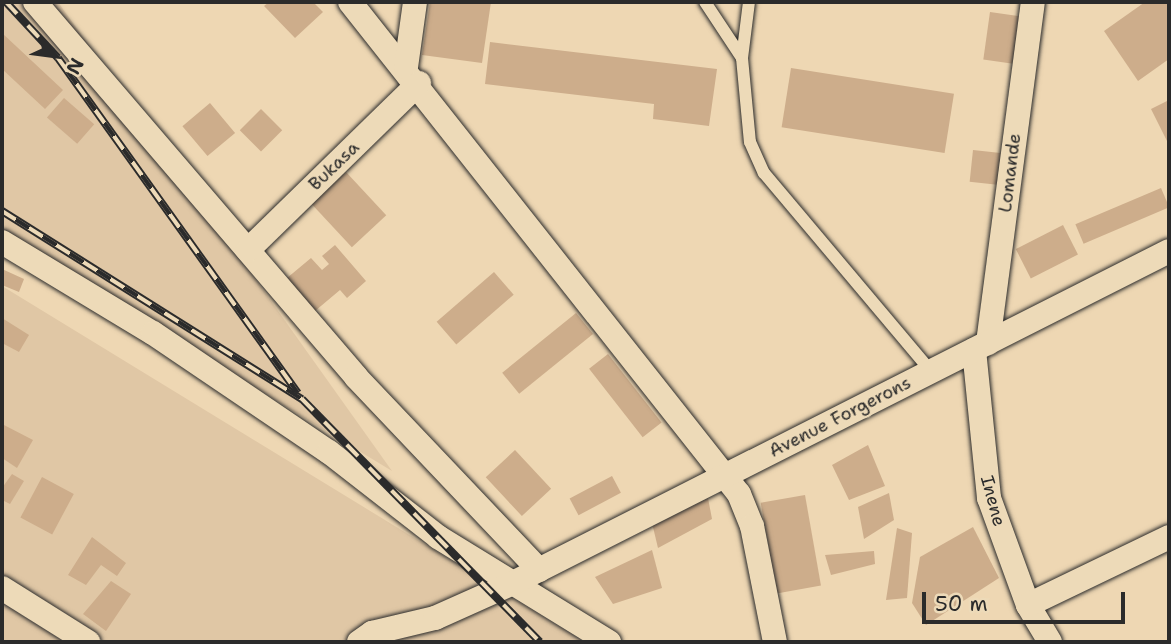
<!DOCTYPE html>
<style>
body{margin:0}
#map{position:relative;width:1171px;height:644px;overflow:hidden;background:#eed7b3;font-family:"Shantell Sans",sans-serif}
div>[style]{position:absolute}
.built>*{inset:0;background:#e0c7a5}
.building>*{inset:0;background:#cdad8b;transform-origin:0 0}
.roads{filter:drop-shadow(0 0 2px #2b2b2b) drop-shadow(0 0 2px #2b2b2b)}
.service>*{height:12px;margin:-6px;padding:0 6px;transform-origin:6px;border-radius:6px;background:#eddab8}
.minor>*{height:24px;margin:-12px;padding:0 12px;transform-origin:12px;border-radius:12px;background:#eddab8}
.rail>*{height:8px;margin-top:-4px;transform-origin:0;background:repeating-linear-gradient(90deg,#eddab8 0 16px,#2b2b2b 0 32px);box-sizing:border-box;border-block:2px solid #2b2b2b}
span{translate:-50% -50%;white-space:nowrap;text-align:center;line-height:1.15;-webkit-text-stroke:5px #eddab8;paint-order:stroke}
.street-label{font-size:18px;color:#2b2b2b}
.frame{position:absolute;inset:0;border:4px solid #2b2b2b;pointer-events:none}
.north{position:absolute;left:21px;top:21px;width:70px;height:70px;-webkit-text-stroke:5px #eddab8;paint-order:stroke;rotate:118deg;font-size:19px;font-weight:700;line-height:28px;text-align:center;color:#2b2b2b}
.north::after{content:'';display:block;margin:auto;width:24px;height:32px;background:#2b2b2b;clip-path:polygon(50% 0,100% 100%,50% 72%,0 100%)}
.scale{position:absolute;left:922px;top:592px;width:203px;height:32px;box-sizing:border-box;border:4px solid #2b2b2b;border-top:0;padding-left:9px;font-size:21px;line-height:24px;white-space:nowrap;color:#2b2b2b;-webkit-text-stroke:5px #eddab8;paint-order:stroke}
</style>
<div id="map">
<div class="built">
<div style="clip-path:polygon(2px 2px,58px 2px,392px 471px,2px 234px)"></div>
<div style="clip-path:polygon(2px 286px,583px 641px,585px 642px,2px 642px)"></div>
</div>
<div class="building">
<div style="clip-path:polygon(269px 2px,313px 2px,323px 12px,295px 38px,264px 6px)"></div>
<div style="clip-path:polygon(430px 2px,491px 2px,482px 63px,422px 55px)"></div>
<div style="clip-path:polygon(1145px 2px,1169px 2px,1169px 59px,1138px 81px,1104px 31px)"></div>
<div style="left:990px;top:12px;width:30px;height:48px;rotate:8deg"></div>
<div style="clip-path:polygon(2px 33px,63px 90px,45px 109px,2px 69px)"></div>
<div style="clip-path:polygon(490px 42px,717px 69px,709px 126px,653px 119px,654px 104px,485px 84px)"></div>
<div style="left:791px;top:68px;width:165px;height:60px;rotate:9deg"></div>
<div style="left:64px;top:98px;width:40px;height:26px;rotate:41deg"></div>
<div style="clip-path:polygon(1169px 100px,1169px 145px,1151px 109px)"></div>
<div style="left:210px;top:103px;width:39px;height:36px;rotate:50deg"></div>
<div style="left:261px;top:109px;width:30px;height:30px;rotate:45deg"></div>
<div style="left:973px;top:150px;width:30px;height:32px;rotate:6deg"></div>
<div style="left:346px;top:172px;width:59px;height:47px;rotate:47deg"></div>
<div style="left:1161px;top:188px;width:21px;height:93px;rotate:67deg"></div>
<div style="left:1063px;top:225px;width:33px;height:53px;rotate:63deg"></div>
<div style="clip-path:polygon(335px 245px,366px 281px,347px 298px,340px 290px,315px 311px,287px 278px,311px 258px,322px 270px,329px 264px,322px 256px)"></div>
<div style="clip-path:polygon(2px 269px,24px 279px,19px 292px,2px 285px)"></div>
<div style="left:494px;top:272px;width:30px;height:76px;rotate:49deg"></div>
<div style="left:576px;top:313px;width:27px;height:95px;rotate:51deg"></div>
<div style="clip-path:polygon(2px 318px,29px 335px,19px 352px,2px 343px)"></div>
<div style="left:608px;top:354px;width:87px;height:24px;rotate:52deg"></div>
<div style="clip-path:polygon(2px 424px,33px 440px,17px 468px,2px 458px)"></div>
<div style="clip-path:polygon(868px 445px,885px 486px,849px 500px,832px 465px)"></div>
<div style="left:515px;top:450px;width:53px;height:40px;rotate:47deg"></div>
<div style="clip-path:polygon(12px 474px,24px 481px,10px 504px,2px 500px,2px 488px)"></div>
<div style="left:612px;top:476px;width:19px;height:48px;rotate:62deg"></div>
<div style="left:42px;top:477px;width:36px;height:46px;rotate:28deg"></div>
<div style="clip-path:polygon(889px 493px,894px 520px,864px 539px,858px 507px)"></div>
<div style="left:805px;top:495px;width:92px;height:45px;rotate:80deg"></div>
<div style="clip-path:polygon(708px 498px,712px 519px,658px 548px,652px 523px)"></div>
<div style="clip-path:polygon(973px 527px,999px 578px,926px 625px,912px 603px,920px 557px)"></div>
<div style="clip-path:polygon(897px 528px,912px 533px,907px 598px,886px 600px)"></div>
<div style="clip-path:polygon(92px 537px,126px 563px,117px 576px,101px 565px,86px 585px,68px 575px)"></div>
<div style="clip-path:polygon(652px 550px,662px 588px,613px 604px,595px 577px)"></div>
<div style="clip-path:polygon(874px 551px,875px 564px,831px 575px,825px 555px)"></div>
<div style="clip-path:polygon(111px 581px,131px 594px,106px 631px,83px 614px)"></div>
</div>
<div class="roads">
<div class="service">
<div style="left:705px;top:2px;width:67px;rotate:56.5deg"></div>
<div style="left:742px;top:58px;width:84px;rotate:84.6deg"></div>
<div style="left:750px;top:142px;width:34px;rotate:66deg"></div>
<div style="left:764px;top:173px;width:259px;rotate:49.9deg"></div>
<div style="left:742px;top:58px;width:56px;rotate:-82.9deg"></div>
</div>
<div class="minor">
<div style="left:35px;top:2px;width:494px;rotate:49.4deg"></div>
<div style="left:356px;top:377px;width:266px;rotate:46.5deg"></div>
<div style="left:350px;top:2px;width:627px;rotate:51.67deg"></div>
<div style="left:739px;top:494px;width:35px;rotate:68deg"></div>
<div style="left:752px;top:526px;width:118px;rotate:78.8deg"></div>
<div style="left:406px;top:67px;width:66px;rotate:-82.1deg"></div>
<div style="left:2px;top:242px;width:176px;rotate:31.1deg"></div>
<div style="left:153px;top:333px;width:212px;rotate:34.1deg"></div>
<div style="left:329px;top:452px;width:138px;rotate:37.9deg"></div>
<div style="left:438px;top:537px;width:201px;rotate:31.6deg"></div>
<div style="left:248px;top:250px;width:239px;rotate:-44.3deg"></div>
<div style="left:988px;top:343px;width:344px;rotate:-82.5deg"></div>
<div style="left:974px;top:350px;width:149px;rotate:84.2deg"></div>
<div style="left:989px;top:498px;width:114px;rotate:70deg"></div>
<div style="left:1028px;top:605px;width:43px;rotate:59.3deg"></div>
<div style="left:2px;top:588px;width:102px;rotate:32.1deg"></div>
<div style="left:1028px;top:605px;width:157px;rotate:-25.7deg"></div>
<div style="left:359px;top:642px;width:16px;rotate:-35deg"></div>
<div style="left:372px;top:633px;width:65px;rotate:-13.4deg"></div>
<div style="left:435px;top:618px;width:83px;rotate:-24.1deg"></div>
<div style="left:511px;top:584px;width:737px;rotate:-26.84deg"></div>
</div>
</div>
<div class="rail">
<div style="left:6px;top:2px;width:76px;rotate:47.1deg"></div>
<div style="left:58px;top:58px;width:412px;rotate:54.4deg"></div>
<div style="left:2px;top:211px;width:354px;rotate:32.1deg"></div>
<div style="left:302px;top:399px;width:340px;rotate:45.6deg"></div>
</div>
<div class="street-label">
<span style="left:334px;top:166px;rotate:-44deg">Bukasa</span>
<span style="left:1010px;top:173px;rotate:-83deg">Lomande</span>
<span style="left:840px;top:417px;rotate:-27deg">Avenue Forgerons</span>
<span style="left:993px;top:501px;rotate:75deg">Inene</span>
</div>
<div class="frame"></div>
<div class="north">N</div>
<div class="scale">50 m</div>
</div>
